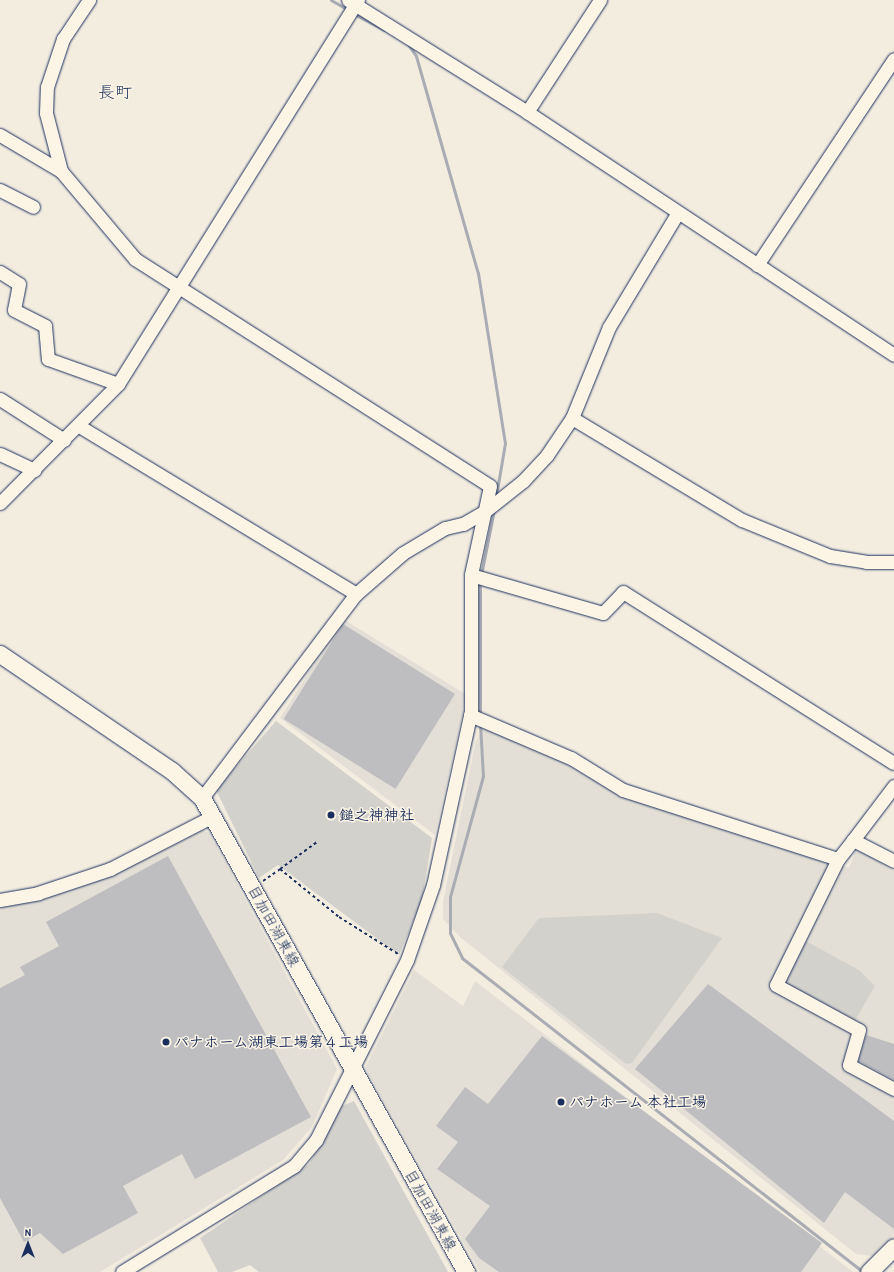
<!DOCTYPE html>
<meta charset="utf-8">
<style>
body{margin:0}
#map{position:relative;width:894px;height:1272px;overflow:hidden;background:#f3ede0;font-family:"Patrick Hand","Klee One",sans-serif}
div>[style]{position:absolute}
.built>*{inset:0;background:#e3dfd6}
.green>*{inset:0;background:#d3d1cc}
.stream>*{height:3px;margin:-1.5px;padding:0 1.5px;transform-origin:1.5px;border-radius:1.5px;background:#a9acb3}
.building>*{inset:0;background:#bebec0;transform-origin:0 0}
.path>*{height:2px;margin-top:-1px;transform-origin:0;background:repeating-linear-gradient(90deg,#1b2f5e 0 3px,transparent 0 6px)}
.roads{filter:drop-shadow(0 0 1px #1b2f5e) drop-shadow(0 0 1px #1b2f5e)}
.minor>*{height:13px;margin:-6.5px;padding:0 6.5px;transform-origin:6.5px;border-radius:6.5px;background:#fcf5e5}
.major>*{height:17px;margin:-8.5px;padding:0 8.5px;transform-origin:8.5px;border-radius:8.5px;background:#fcf5e5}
.dots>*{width:11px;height:11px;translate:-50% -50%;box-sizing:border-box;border:2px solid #fcf5e5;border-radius:50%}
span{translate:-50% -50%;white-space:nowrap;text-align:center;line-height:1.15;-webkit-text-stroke:3px #fcf5e5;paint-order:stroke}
.poi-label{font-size:15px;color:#1b2f5e;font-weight:700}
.left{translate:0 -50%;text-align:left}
.street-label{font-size:15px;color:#1b2f5e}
.quarter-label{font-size:17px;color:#1b2f5e}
.north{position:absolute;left:8px;top:1224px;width:40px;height:40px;-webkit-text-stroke:3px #fcf5e5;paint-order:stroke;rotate:0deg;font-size:11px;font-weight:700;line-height:16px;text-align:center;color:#1b2f5e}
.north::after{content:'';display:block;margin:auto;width:14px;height:18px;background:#1b2f5e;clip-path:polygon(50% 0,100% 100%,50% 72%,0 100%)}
</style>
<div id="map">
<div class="built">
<div style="clip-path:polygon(343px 619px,467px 695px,435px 835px,280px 718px)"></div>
<div style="clip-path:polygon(484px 725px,598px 778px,600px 785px,849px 868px,857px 848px,894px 871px,894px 1235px,872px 1256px,856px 1254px,460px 937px,443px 919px,443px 902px,475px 744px)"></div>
<div style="clip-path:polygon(201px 831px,209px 832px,337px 1069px,312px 1127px,283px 1160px,100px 1272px,0 1272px,0 907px,40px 900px,121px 870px)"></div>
<div style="clip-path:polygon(414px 970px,463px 1006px,475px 981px,853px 1272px,480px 1272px,365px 1068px)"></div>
</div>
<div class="green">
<div style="clip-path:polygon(276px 721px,432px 838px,422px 900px,399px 955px,278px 865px,259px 878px,216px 790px)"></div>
<div style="clip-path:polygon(657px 913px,722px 938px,632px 1063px,626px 1064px,502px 967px,539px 918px)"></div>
<div style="clip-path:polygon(802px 939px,859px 970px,875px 986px,853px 1024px,778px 983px)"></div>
<div style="clip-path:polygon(354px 1101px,448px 1272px,259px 1272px,250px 1265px,232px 1272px,218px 1272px,200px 1238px,309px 1164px,342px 1106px)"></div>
</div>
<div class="stream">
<div style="left:331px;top:0;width:20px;rotate:30deg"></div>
<div style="left:354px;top:14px;width:34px;rotate:28deg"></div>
<div style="left:408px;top:44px;width:14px;rotate:56deg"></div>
<div style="left:416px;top:56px;width:226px;rotate:74.1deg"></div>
<div style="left:478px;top:273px;width:172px;rotate:81deg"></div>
<div style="left:505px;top:443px;width:54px;rotate:99.6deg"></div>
<div style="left:481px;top:575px;width:66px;rotate:-78.7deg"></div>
<div style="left:480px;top:580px;width:135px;rotate:90deg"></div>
<div style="left:480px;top:724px;width:52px;rotate:86.7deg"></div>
<div style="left:483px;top:776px;width:125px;rotate:105.3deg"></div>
<div style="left:450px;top:897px;width:36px;rotate:90deg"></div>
<div style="left:450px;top:933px;width:28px;rotate:64deg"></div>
<div style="left:462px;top:958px;width:509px;rotate:38.06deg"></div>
</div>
<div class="building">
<div style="left:343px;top:624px;width:132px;height:112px;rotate:32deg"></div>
<div style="clip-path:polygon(168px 856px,311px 1117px,195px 1179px,182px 1154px,123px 1186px,138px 1213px,63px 1254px,40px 1233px,24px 1242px,0 1198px,0 988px,25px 975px,20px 967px,59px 946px,46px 922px)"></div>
<div style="clip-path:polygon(708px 984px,894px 1121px,894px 1229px,845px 1192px,824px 1223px,635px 1069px)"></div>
<div style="clip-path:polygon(866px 1035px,894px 1044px,894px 1080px,858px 1061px)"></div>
<div style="clip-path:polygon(542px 1036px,822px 1243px,801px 1272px,499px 1272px,479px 1258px,465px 1239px,490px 1206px,437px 1169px,458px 1142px,436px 1126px,465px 1087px,488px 1104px)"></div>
</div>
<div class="path">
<div style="left:280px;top:869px;width:46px;rotate:-36.1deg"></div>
<div style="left:263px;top:881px;width:21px;rotate:-35deg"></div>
<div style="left:280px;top:869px;width:76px;rotate:39.1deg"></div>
<div style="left:339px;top:917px;width:70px;rotate:32.1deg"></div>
</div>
<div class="roads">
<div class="minor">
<div style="left:348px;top:0;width:211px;rotate:32deg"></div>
<div style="left:527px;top:112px;width:440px;rotate:33.5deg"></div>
<div style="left:527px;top:112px;width:134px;rotate:-56.9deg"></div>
<div style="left:0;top:135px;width:71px;rotate:30.5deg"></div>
<div style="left:61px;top:171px;width:115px;rotate:49.9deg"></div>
<div style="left:135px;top:259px;width:421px;rotate:32.6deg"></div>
<div style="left:490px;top:486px;width:91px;rotate:102.1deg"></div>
<div style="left:471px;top:575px;width:136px;rotate:90deg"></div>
<div style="left:471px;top:711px;width:178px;rotate:102.3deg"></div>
<div style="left:433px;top:885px;width:79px;rotate:109.1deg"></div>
<div style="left:407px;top:960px;width:202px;rotate:116.8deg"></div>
<div style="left:316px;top:1140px;width:34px;rotate:130deg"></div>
<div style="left:294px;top:1166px;width:202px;rotate:148.4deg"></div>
<div style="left:61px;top:171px;width:60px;rotate:-104.5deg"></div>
<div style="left:46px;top:113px;width:26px;rotate:-88deg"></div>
<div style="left:47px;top:87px;width:51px;rotate:-71.6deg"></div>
<div style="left:63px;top:39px;width:47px;rotate:-56.3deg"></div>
<div style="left:0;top:190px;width:37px;rotate:27deg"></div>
<div style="left:757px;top:265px;width:247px;rotate:-56.4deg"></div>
<div style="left:0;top:272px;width:22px;rotate:32deg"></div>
<div style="left:19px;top:284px;width:26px;rotate:101deg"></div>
<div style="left:14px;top:310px;width:35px;rotate:27deg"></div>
<div style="left:45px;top:326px;width:33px;rotate:85deg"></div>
<div style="left:48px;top:359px;width:74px;rotate:19.7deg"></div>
<div style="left:0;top:399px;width:76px;rotate:32.6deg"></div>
<div style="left:572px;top:418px;width:198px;rotate:31deg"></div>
<div style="left:742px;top:520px;width:95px;rotate:22.2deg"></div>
<div style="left:830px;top:556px;width:36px;rotate:9deg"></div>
<div style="left:866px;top:562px;width:28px"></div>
<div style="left:79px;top:426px;width:324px;rotate:31.2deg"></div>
<div style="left:0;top:454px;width:38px;rotate:25deg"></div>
<div style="left:0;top:503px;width:168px;rotate:-45.2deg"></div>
<div style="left:118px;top:384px;width:453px;rotate:-58deg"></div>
<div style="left:471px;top:575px;width:137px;rotate:16.1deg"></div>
<div style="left:603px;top:613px;width:29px;rotate:-46deg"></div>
<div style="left:623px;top:592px;width:320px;rotate:32.3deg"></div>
<div style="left:470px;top:715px;width:110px;rotate:23.1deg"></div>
<div style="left:571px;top:758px;width:61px;rotate:31.6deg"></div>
<div style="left:623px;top:790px;width:226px;rotate:17.8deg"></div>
<div style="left:894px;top:786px;width:68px;rotate:127.2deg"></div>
<div style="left:853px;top:840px;width:46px;rotate:27.1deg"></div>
<div style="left:202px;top:798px;width:256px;rotate:-53deg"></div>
<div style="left:356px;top:594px;width:62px;rotate:-41.1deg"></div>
<div style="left:403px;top:553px;width:49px;rotate:-30.8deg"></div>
<div style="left:445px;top:528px;width:18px;rotate:-13deg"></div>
<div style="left:463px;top:524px;width:24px;rotate:-30deg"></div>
<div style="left:484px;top:512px;width:50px;rotate:-38.5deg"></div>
<div style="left:523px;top:481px;width:35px;rotate:-47deg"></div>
<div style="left:547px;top:455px;width:45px;rotate:-56deg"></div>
<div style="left:572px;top:418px;width:98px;rotate:-67.9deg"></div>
<div style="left:609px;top:327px;width:132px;rotate:-59deg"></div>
<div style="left:853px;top:840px;width:24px;rotate:128deg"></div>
<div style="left:838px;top:859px;width:140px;rotate:116.2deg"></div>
<div style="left:776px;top:985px;width:94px;rotate:28.5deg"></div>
<div style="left:859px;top:1030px;width:36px;rotate:106deg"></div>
<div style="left:849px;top:1065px;width:51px;rotate:28.1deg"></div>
<div style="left:0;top:900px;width:39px;rotate:-10deg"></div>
<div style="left:38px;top:893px;width:76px;rotate:-18.4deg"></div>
<div style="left:110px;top:869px;width:116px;rotate:-27.2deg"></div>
</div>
<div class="major">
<div style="left:0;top:654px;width:208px;rotate:34.2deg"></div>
<div style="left:172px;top:771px;width:40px;rotate:42deg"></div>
<div style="left:202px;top:798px;width:543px;rotate:60.88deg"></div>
<div style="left:869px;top:1272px;width:35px;rotate:-45deg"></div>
</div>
</div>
<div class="dots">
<div style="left:331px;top:815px;background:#1b2f5e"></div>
<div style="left:166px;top:1042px;background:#1b2f5e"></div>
<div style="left:561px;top:1102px;background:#1b2f5e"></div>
</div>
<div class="poi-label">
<span class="left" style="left:339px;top:815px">鎚之神神社</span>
<span class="left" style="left:174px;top:1042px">パナホーム湖東工場第４工場</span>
<span class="left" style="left:569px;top:1102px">パナホーム 本社工場</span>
</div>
<div class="street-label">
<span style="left:274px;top:926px;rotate:61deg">目加田湖東線</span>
<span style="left:431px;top:1210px;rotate:61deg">目加田湖東線</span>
</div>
<div class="quarter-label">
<span style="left:115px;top:92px">長町</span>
</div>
<div class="north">N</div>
</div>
